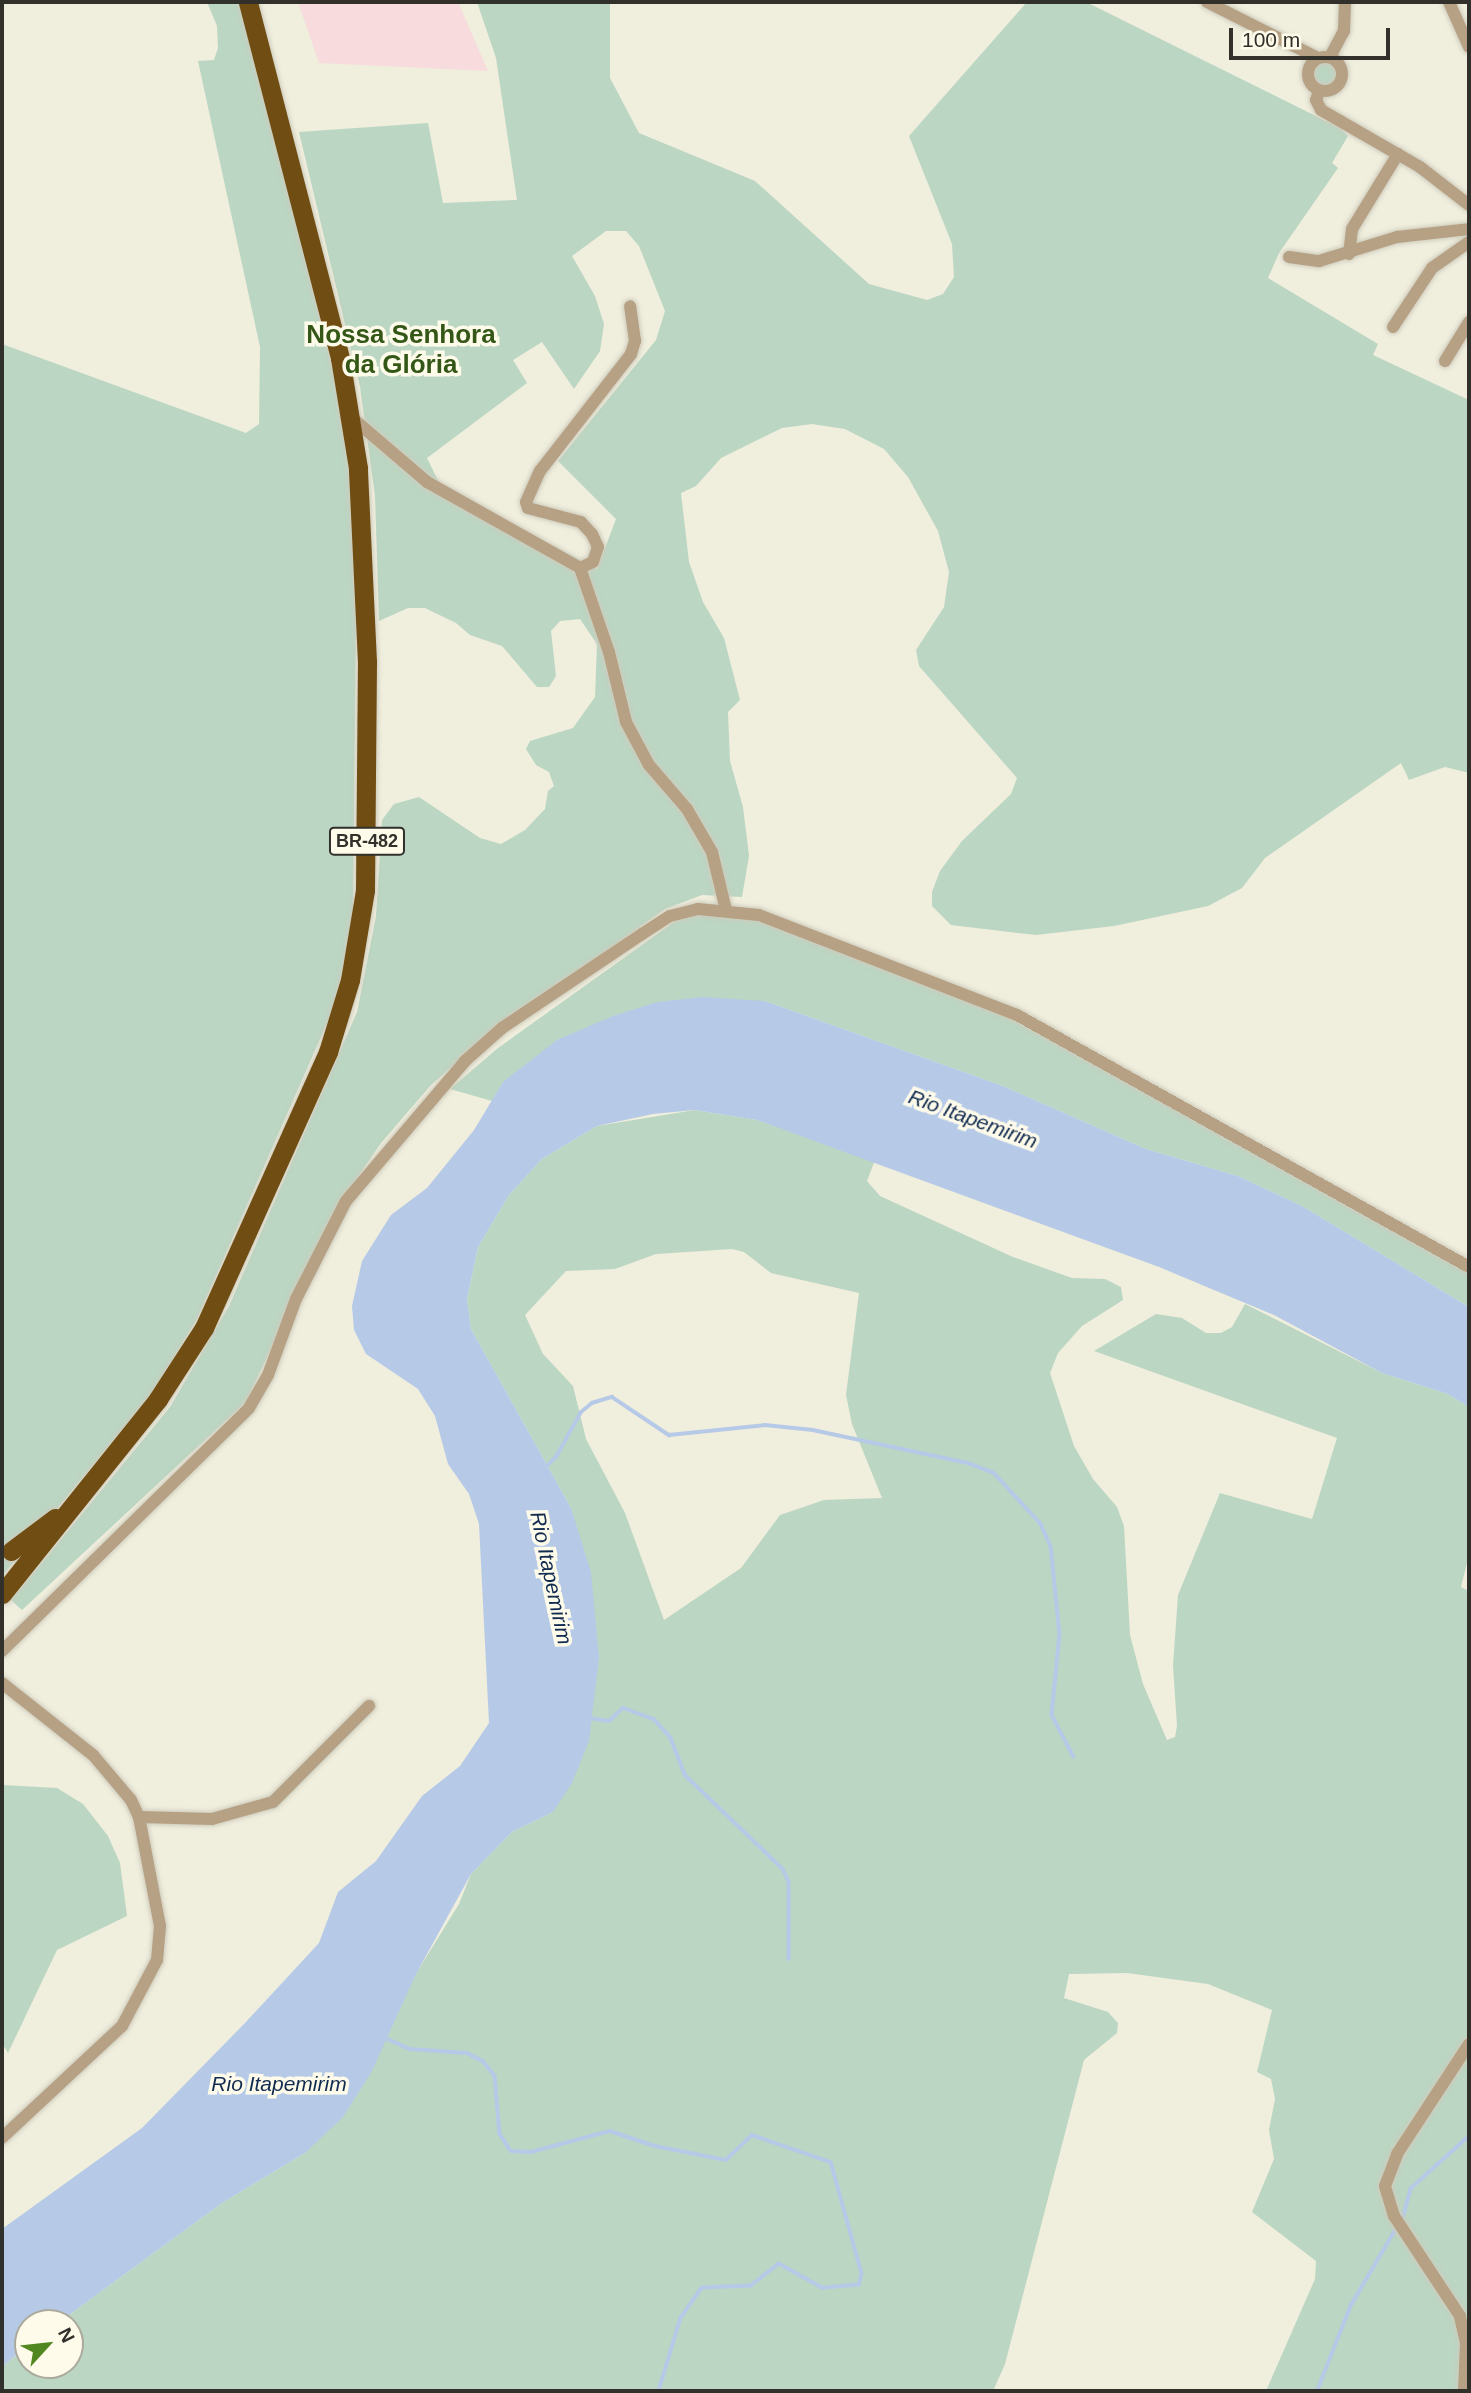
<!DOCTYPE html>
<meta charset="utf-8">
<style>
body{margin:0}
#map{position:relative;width:1471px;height:2393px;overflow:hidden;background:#f0eedd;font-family:Arial,sans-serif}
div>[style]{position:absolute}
.industrial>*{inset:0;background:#f7dbdd}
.green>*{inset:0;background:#bbd6c3}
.round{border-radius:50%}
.water>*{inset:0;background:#b6cae8}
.stream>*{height:3.5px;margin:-1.75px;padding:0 1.75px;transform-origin:1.75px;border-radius:1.75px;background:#b6cae8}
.roads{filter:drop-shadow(0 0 2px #ceccbd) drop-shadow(0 0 2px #ceccbd)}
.minor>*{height:12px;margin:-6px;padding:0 6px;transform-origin:6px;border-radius:6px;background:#b7a184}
.minor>.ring{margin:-6px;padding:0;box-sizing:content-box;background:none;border:12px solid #b7a184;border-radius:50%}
.highway>*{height:19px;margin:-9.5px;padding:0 9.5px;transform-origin:9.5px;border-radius:9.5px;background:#704d12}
span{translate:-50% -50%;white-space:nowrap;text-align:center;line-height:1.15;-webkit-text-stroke:7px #fefbea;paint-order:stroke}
.shield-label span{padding:2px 5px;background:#fefbea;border:2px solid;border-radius:5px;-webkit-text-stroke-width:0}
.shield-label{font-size:18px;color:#31302a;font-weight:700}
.water-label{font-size:21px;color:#112b51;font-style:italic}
.district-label{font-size:26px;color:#345717;font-weight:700}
.frame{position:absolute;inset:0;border:4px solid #31302a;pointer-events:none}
.north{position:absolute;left:14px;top:2309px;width:70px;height:70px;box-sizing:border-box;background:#fefbea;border:2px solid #acaa9d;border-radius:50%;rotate:63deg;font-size:19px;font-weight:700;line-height:28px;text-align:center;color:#31302a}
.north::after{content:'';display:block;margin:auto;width:24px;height:32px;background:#518721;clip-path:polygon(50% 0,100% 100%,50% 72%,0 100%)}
.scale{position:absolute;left:1229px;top:28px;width:161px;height:32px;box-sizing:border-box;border:4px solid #31302a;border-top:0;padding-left:9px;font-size:21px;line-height:24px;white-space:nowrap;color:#31302a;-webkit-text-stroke:5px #fefbea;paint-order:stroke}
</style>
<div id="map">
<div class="industrial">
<div style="clip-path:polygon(298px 2px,458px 2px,488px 71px,319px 63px)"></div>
</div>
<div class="green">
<div style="clip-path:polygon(207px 2px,241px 2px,338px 391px,348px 459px,356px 614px,353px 918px,335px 1005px,197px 1319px,152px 1393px,2px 1576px,2px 344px,246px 433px,259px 424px,260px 347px,198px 61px,214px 60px,218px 48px,217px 26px)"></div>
<div style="clip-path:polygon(evenodd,477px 2px,610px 2px,610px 78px,639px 133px,755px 181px,869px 284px,927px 300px,943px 294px,954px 277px,952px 244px,909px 136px,1027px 2px,1086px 2px,1340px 128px,1348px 136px,1332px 163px,1338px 168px,1279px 253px,1268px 278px,1378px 344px,1373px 355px,1469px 400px,1469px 773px,1445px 767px,1409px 780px,1401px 763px,1265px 858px,1242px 888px,1208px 906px,1114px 926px,1036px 935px,951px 925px,932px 906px,932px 892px,940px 871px,962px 841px,1011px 794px,1017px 778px,919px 666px,916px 650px,944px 607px,949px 572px,938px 531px,908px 477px,884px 449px,845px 429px,812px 424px,782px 428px,721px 458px,696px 486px,681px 493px,689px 562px,703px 602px,724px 638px,740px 700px,728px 712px,730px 761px,743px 807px,749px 856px,742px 897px,702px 895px,665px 909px,488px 1035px,431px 1085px,381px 1143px,338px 1206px,246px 1402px,22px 1610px,11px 1600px,170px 1407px,229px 1306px,357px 1012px,376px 916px,382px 820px,394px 804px,419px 797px,480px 838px,501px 844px,525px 830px,545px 809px,548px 791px,554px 786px,549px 772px,536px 765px,526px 749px,530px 741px,573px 728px,595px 697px,597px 644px,580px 619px,560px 621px,551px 631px,556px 676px,549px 687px,537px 687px,502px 646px,470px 635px,456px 623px,425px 608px,408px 608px,379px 621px,375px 496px,360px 387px,299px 132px,428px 123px,443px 203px,517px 200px,496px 58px,477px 2px,606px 231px,626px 231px,639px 246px,665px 311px,656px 340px,558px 461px,616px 519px,597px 569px,513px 524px,448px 501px,427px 458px,527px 383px,513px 360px,542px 342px,574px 389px,600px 351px,604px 324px,595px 296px,572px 256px,606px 231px)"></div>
<div class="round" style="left:1313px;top:62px;width:24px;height:24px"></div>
<div style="clip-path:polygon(737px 913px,1011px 1019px,1469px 1270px,1469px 1307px,1302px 1206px,1238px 1176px,1146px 1149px,1003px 1086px,765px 1001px,503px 1082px,492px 1101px,450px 1089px,498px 1048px,674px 922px,691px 915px)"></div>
<div style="clip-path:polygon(evenodd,695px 1110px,757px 1120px,875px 1160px,867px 1181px,880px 1196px,1013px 1257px,1072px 1278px,1105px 1279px,1121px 1287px,1123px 1300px,1082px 1326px,1058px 1353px,1050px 1373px,1074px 1446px,1093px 1479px,1117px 1507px,1124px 1526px,1130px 1635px,1143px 1684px,1167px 1740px,1175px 1737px,1177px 1726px,1173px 1666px,1178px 1595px,1220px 1493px,1312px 1519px,1337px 1438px,1094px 1351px,1156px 1314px,1182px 1318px,1206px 1333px,1221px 1333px,1232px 1327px,1245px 1304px,1382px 1373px,1448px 1394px,1469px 1407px,1469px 1555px,1461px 1587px,1469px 1591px,1469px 2391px,1266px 2391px,1315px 2279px,1316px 2261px,1252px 2212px,1274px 2159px,1269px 2130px,1275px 2099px,1271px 2079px,1257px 2072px,1272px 2010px,1208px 1984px,1127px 1973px,1069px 1974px,1064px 1998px,1108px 2012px,1118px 2023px,1117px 2033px,1084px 2060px,1005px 2364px,993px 2391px,2px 2391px,2px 2367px,28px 2345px,28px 2365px,70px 2365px,70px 2323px,58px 2323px,222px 2203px,305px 2153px,459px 1904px,471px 1874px,512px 1832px,553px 1812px,571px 1508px,471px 1329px,467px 1299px,478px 1247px,509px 1195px,542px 1159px,597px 1126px,695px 1110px,732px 1249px,744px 1252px,771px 1273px,859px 1293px,846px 1395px,852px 1424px,882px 1498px,824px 1500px,780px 1515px,741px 1568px,664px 1620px,625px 1513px,586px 1439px,573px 1386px,543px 1354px,525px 1315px,566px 1271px,615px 1269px,656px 1254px,732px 1249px)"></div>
<div style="clip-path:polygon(2px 1785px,57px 1788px,83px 1804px,108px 1836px,120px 1863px,127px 1916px,57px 1950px,8px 2053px,2px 2043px)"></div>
</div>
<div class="water">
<div style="clip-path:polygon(703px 997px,765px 1001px,1003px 1086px,1146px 1149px,1238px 1176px,1302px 1206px,1469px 1307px,1469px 1407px,1448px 1394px,1382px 1373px,1274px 1315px,1159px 1267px,757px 1120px,695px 1110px,653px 1114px,597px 1126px,542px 1159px,509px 1195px,478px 1247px,467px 1299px,471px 1329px,571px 1508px,591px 1572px,599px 1658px,589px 1741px,572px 1783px,553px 1812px,512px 1832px,471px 1874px,415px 1976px,372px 2071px,343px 2117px,305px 2153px,222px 2203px,58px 2323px,28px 2323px,28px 2345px,2px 2367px,2px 2229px,142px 2128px,244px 2024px,319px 1943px,338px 1892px,376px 1861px,422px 1796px,460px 1766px,489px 1723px,479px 1524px,469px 1494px,448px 1464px,435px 1416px,418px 1389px,366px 1354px,354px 1330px,352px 1306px,362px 1261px,391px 1215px,427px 1188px,474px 1130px,503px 1082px,557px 1040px,613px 1016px,657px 1002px)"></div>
</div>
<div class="stream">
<div style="left:546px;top:1467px;width:14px;rotate:-45deg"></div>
<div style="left:556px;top:1457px;width:51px;rotate:-60.9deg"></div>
<div style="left:581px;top:1412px;width:14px;rotate:-39deg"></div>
<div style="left:592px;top:1403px;width:21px;rotate:-17deg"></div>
<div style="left:612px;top:1397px;width:69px;rotate:33.7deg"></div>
<div style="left:669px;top:1435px;width:97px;rotate:-5.9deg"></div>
<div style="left:765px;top:1425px;width:48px;rotate:5.9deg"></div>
<div style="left:813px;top:1430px;width:158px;rotate:12deg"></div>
<div style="left:968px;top:1463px;width:28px;rotate:21deg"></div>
<div style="left:994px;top:1473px;width:69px;rotate:47.3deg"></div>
<div style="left:1041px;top:1524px;width:24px;rotate:66deg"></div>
<div style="left:1051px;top:1546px;width:88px;rotate:84.2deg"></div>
<div style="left:1060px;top:1634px;width:81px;rotate:95.6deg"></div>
<div style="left:1052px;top:1715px;width:47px;rotate:62.4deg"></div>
<div style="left:590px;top:1718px;width:19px;rotate:9deg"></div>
<div style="left:609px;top:1721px;width:19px;rotate:-43deg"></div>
<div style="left:623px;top:1708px;width:33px;rotate:20deg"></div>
<div style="left:654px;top:1719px;width:25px;rotate:48deg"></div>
<div style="left:671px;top:1738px;width:40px;rotate:69deg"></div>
<div style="left:685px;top:1775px;width:136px;rotate:43.8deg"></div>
<div style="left:783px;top:1869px;width:14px;rotate:65deg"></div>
<div style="left:789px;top:1882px;width:77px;rotate:90deg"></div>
<div style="left:383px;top:2037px;width:30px;rotate:24deg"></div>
<div style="left:410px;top:2049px;width:57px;rotate:4deg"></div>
<div style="left:467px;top:2053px;width:18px;rotate:27deg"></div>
<div style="left:483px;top:2061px;width:19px;rotate:51deg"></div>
<div style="left:495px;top:2076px;width:58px;rotate:85.1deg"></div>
<div style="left:500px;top:2134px;width:20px;rotate:57deg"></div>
<div style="left:511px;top:2151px;width:20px;rotate:3deg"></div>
<div style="left:531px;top:2152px;width:82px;rotate:-14.9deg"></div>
<div style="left:610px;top:2131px;width:47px;rotate:18.4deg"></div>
<div style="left:655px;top:2146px;width:72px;rotate:11.2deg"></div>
<div style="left:726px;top:2160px;width:36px;rotate:-44deg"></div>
<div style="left:752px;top:2135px;width:83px;rotate:18.9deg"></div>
<div style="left:831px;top:2162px;width:116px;rotate:74.5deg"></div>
<div style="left:862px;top:2274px;width:11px;rotate:105deg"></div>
<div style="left:859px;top:2285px;width:37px;rotate:175deg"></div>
<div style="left:822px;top:2288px;width:49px;rotate:-150.8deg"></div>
<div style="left:779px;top:2264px;width:36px;rotate:142deg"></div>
<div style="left:751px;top:2286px;width:49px;rotate:177.7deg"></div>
<div style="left:702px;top:2288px;width:37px;rotate:125deg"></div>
<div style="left:681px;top:2318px;width:76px;rotate:106.8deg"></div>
<div style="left:1403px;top:2217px;width:30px;rotate:-75deg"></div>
<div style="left:1411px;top:2188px;width:78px;rotate:-41.9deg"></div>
<div style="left:1317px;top:2391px;width:92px;rotate:-68.4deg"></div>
<div style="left:1351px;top:2305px;width:85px;rotate:-59.5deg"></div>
</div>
<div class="roads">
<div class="minor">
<div style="left:1207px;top:2px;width:124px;rotate:26.8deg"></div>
<div style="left:1449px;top:2px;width:49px;rotate:66deg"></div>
<div class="ring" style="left:1308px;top:57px;width:22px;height:22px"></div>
<div style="left:1330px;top:57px;width:30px;rotate:-62deg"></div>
<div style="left:1344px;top:31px;width:29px;rotate:-88deg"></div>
<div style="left:1319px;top:91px;width:9px;rotate:108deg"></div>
<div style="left:1316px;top:100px;width:11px;rotate:63deg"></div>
<div style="left:1321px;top:110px;width:114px;rotate:29.9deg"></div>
<div style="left:1420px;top:167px;width:62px;rotate:37.8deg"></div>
<div style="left:1349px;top:254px;width:25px;rotate:-83deg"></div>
<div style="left:1352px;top:229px;width:88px;rotate:-58.5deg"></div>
<div style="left:1289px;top:257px;width:30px;rotate:8deg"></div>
<div style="left:1319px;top:261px;width:82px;rotate:-17.1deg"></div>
<div style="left:1397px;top:237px;width:72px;rotate:-6.3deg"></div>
<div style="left:1393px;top:327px;width:71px;rotate:-56.5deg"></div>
<div style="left:1432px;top:268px;width:45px;rotate:-35.1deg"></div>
<div style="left:1445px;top:361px;width:46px;rotate:-58.4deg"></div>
<div style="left:350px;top:416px;width:101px;rotate:40.6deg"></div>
<div style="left:427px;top:482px;width:176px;rotate:29.3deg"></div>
<div style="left:580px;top:568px;width:14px;rotate:-25deg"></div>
<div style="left:593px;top:562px;width:16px;rotate:-72deg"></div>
<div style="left:598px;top:547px;width:14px;rotate:-115deg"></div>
<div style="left:592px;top:534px;width:16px;rotate:-133deg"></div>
<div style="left:581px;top:522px;width:55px;rotate:-165.2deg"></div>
<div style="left:528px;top:508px;width:6px;rotate:-108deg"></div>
<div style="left:526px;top:502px;width:34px;rotate:-66deg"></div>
<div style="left:540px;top:471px;width:148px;rotate:-52.1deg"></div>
<div style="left:631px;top:354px;width:14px;rotate:-73deg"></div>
<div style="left:635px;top:341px;width:35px;rotate:-98deg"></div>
<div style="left:580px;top:568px;width:89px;rotate:71deg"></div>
<div style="left:609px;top:652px;width:72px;rotate:76.3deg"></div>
<div style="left:626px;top:722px;width:49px;rotate:61.9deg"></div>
<div style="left:649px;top:765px;width:58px;rotate:49.2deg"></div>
<div style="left:687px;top:809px;width:50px;rotate:59.8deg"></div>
<div style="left:712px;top:852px;width:60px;rotate:76.4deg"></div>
<div style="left:2px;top:1651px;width:346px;rotate:-44.5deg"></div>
<div style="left:249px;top:1408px;width:38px;rotate:-60deg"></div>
<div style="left:268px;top:1375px;width:81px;rotate:-69.8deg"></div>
<div style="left:296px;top:1299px;width:110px;rotate:-63deg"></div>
<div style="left:346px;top:1201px;width:184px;rotate:-49.6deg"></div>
<div style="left:465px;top:1061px;width:50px;rotate:-41.7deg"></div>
<div style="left:502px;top:1028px;width:169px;rotate:-33.9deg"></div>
<div style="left:642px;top:934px;width:33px;rotate:-33deg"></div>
<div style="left:670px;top:916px;width:29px;rotate:-14deg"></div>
<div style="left:698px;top:909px;width:61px;rotate:5.6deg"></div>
<div style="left:759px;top:915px;width:277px;rotate:21.2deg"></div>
<div style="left:1017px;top:1015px;width:518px;rotate:29.14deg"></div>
<div style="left:2px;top:1683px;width:116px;rotate:38.4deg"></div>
<div style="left:93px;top:1755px;width:59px;rotate:49.8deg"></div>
<div style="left:131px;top:1800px;width:19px;rotate:65deg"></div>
<div style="left:139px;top:1817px;width:111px;rotate:79.1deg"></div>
<div style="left:160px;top:1926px;width:34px;rotate:95deg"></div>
<div style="left:157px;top:1960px;width:75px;rotate:117.9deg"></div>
<div style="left:122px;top:2026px;width:164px;rotate:137deg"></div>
<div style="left:139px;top:1817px;width:73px;rotate:1.6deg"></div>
<div style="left:212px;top:1819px;width:63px;rotate:-15.6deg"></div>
<div style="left:273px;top:1802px;width:136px;rotate:-45deg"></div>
<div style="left:1464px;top:2391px;width:48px;rotate:-87.6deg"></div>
<div style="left:1466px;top:2343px;width:28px;rotate:-103deg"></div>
<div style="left:1460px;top:2316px;width:120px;rotate:-123.4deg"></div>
<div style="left:1394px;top:2216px;width:31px;rotate:-107deg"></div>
<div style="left:1385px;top:2186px;width:34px;rotate:-69deg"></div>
<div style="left:1397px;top:2154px;width:131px;rotate:-56.8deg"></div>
</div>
<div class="highway">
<div style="left:11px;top:1551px;width:55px;rotate:-36.9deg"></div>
<div style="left:2px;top:1594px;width:250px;rotate:-51.3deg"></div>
<div style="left:158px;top:1399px;width:85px;rotate:-57.1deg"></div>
<div style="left:204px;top:1328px;width:303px;rotate:-65.8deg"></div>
<div style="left:328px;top:1052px;width:75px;rotate:-73deg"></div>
<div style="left:350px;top:980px;width:91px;rotate:-80.5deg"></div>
<div style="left:365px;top:890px;width:228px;rotate:-89.5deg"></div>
<div style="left:367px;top:662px;width:194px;rotate:-92.7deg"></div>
<div style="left:358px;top:468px;width:111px;rotate:-99.3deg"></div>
<div style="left:340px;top:358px;width:368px;rotate:-104.5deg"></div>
</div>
</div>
<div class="shield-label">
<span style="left:367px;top:841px">BR-482</span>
</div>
<div class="water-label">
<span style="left:973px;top:1119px;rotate:20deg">Rio Itapemirim</span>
<span style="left:551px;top:1578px;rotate:78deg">Rio Itapemirim</span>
<span style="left:279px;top:2084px">Rio Itapemirim</span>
</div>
<div class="district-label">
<span style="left:401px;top:350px">Nossa Senhora<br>da Glória</span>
</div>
<div class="frame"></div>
<div class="north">N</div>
<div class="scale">100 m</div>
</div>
